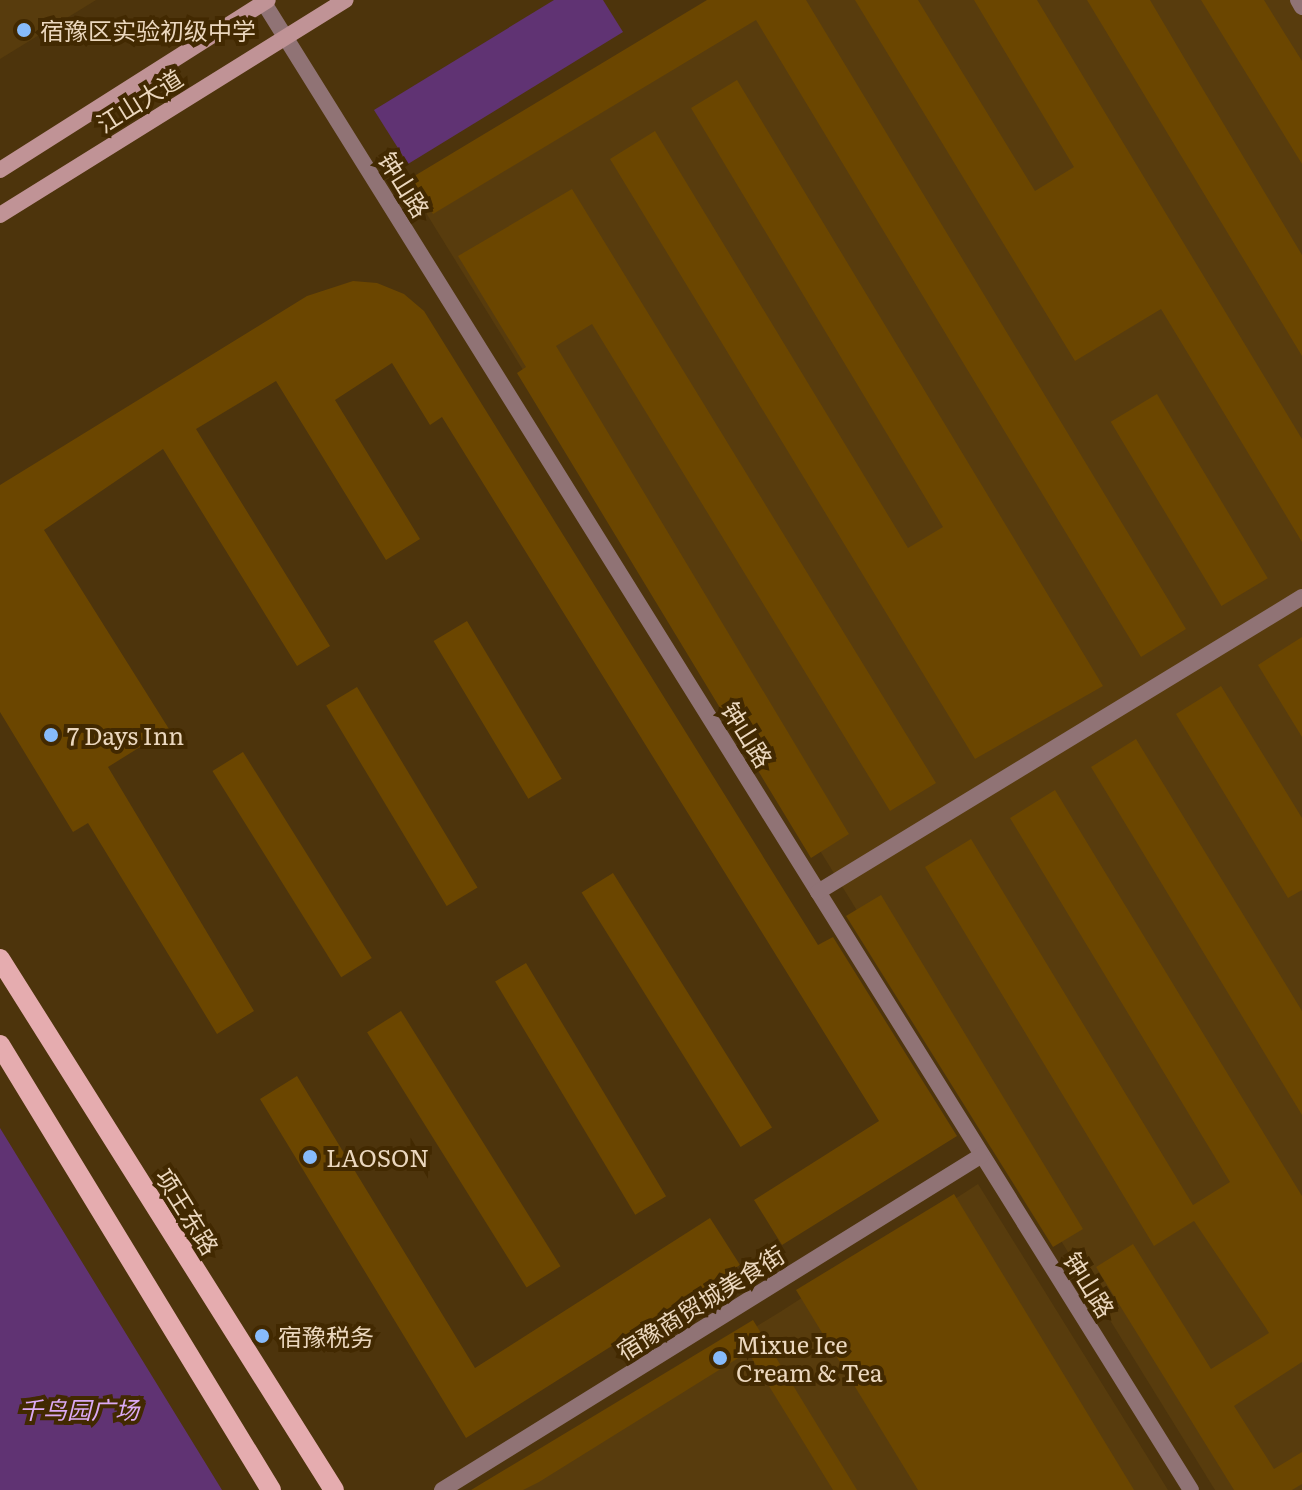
<!DOCTYPE html>
<meta charset="utf-8">
<style>
body{margin:0}
#map{position:relative;width:1302px;height:1490px;overflow:hidden;background:#4d340c;font-family:Literata,"Noto Sans SC",serif}
div>[style]{position:absolute}
.built>*{inset:0;background:#583c0d}
.green>*{inset:0;background:#603373}
.building>*{inset:0;background:#6b4600;transform-origin:0 0}
.minor>*{height:16px;margin:-8px;padding:0 8px;transform-origin:8px;border-radius:8px;background:#907375}
.secondary>*{height:16px;margin:-8px;padding:0 8px;transform-origin:8px;border-radius:8px;background:#c09396}
.primary>*{height:20px;margin:-10px;padding:0 10px;transform-origin:10px;border-radius:10px;background:#e5acaf}
.dots>*{width:22px;height:22px;translate:-50% -50%;box-sizing:border-box;border:4px solid #422901;border-radius:50%}
span{translate:-50% -50%;white-space:nowrap;text-align:center;line-height:1.15;-webkit-text-stroke:8px #422901;paint-order:stroke}
.poi-label{font-size:24px;color:#ebd7be}
.left{translate:0 -50%;text-align:left}
.street-label{font-size:24px;color:#ebd7be}
.park-label{font-size:24px;color:#dcaaf4;font-style:italic}
</style>
<div id="map">
<div class="built">
<div style="clip-path:polygon(0 0,96px 0,0 59px)"></div>
<div style="clip-path:polygon(717px 0,1302px 0,1302px 1490px,1215px 1490px,410px 187px)"></div>
<div style="clip-path:polygon(978px 1184px,1168px 1490px,488px 1490px,780px 1312px)"></div>
</div>
<div class="green">
<div style="clip-path:polygon(554px 0,603px 0,623px 32px,408px 164px,374px 110px)"></div>
<div style="clip-path:polygon(0 1128px,82px 1262px,222px 1490px,0 1490px)"></div>
</div>
<div class="building">
<div style="clip-path:polygon(707px 0,806px 0,1186px 629px,1141px 657px,756px 20px,433px 214px,411px 178px)"></div>
<div style="clip-path:polygon(855px 0,918px 0,1035px 191px,1074px 167px,974px 0,1037px 0,1302px 439px,1302px 542px,1161px 309px,1075px 361px)"></div>
<div style="clip-path:polygon(1087px 0,1150px 0,1186px 61px,1302px 255px,1302px 356px)"></div>
<div style="clip-path:polygon(1201px 0,1264px 0,1285px 34px,1302px 61px,1302px 164px)"></div>
<div style="clip-path:polygon(737px 80px,1103px 686px,975px 759px,610px 159px,655px 131px,908px 548px,943px 527px,691px 108px)"></div>
<div style="clip-path:polygon(572px 189px,936px 783px,890px 811px,592px 324px,556px 346px,849px 834px,811px 858px,517px 373px,526px 367px,458px 256px)"></div>
<div style="clip-path:polygon(353px 281px,377px 283px,404px 294px,424px 311px,818px 945px,833px 937px,957px 1136px,782px 1245px,754px 1200px,879px 1121px,442px 417px,430px 425px,392px 363px,335px 400px,420px 539px,386px 560px,276px 381px,196px 429px,330px 646px,297px 666px,163px 449px,44px 530px,169px 729px,108px 767px,254px 1011px,217px 1034px,88px 823px,73px 832px,0 712px,0 485px,307px 296px)"></div>
<div style="left:1157px;top:394px;width:215px;height:54px;rotate:59deg"></div>
<div style="left:467px;top:621px;width:184px;height:39px;rotate:59deg"></div>
<div style="clip-path:polygon(1302px 637px,1302px 737px,1258px 665px)"></div>
<div style="clip-path:polygon(1221px 686px,1302px 818px,1302px 890px,1288px 898px,1176px 714px)"></div>
<div style="left:357px;top:687px;width:234px;height:36px;rotate:59deg"></div>
<div style="clip-path:polygon(1136px 739px,1302px 1011px,1302px 1115px,1091px 767px)"></div>
<div style="left:243px;top:752px;width:243px;height:36px;rotate:58deg"></div>
<div style="clip-path:polygon(1055px 790px,1302px 1196px,1302px 1362px,1234px 1406px,1274px 1469px,1302px 1452px,1302px 1484px,1292px 1490px,1234px 1490px,1096px 1267px,1133px 1244px,1211px 1369px,1269px 1333px,1266px 1328px,1194px 1221px,1154px 1246px,925px 867px,971px 839px,1193px 1205px,1230px 1182px,1010px 818px)"></div>
<div style="left:613px;top:873px;width:300px;height:37px;rotate:58deg"></div>
<div style="clip-path:polygon(881px 895px,1083px 1229px,1053px 1247px,846px 916px)"></div>
<div style="left:526px;top:963px;width:272px;height:36px;rotate:59deg"></div>
<div style="left:401px;top:1011px;width:301px;height:40px;rotate:58deg"></div>
<div style="clip-path:polygon(297px 1076px,475px 1368px,710px 1218px,740px 1265px,466px 1438px,260px 1099px)"></div>
<div style="clip-path:polygon(954px 1194px,1134px 1490px,918px 1490px,796px 1290px)"></div>
<div style="clip-path:polygon(753px 1320px,857px 1490px,833px 1490px,748px 1352px,539px 1482px,523px 1490px,471px 1490px)"></div>
</div>
<div class="minor">
<div style="left:1298px;top:0;width:8px;rotate:60deg"></div>
<div style="left:264px;top:3px;width:1752px;rotate:58.06deg"></div>
<div style="left:818px;top:892px;width:567px;rotate:-31.36deg"></div>
<div style="left:442px;top:1490px;width:635px;rotate:-31.81deg"></div>
</div>
<div class="secondary">
<div style="left:0;top:170px;width:317px;rotate:-32.4deg"></div>
<div style="left:0;top:215px;width:407px;rotate:-31.9deg"></div>
</div>
<div class="primary">
<div style="left:0;top:959px;width:627px;rotate:57.83deg"></div>
<div style="left:0;top:1045px;width:521px;rotate:58.66deg"></div>
</div>
<div class="dots">
<div style="left:24px;top:30px;background:#87bbfb"></div>
<div style="left:51px;top:735px;background:#87bbfb"></div>
<div style="left:310px;top:1157px;background:#87bbfb"></div>
<div style="left:262px;top:1336px;background:#87bbfb"></div>
<div style="left:720px;top:1358px;background:#87bbfb"></div>
</div>
<div class="poi-label">
<span class="left" style="left:40px;top:30px">宿豫区实验初级中学</span>
<span class="left" style="left:67px;top:735px">7 Days Inn</span>
<span class="left" style="left:326px;top:1157px">LAOSON</span>
<span class="left" style="left:278px;top:1336px">宿豫税务</span>
<span class="left" style="left:736px;top:1358px">Mixue Ice<br>Cream &amp; Tea</span>
</div>
<div class="street-label">
<span style="left:139px;top:100px;rotate:-32deg">江山大道</span>
<span style="left:405px;top:184px;rotate:58deg">钟山路</span>
<span style="left:748px;top:734px;rotate:58deg">钟山路</span>
<span style="left:188px;top:1211px;rotate:58deg">项王东路</span>
<span style="left:1090px;top:1284px;rotate:58deg">钟山路</span>
<span style="left:700px;top:1302px;rotate:-32deg">宿豫商贸城美食街</span>
</div>
<div class="park-label">
<span style="left:79px;top:1409px">千鸟园广场</span>
</div>
</div>
